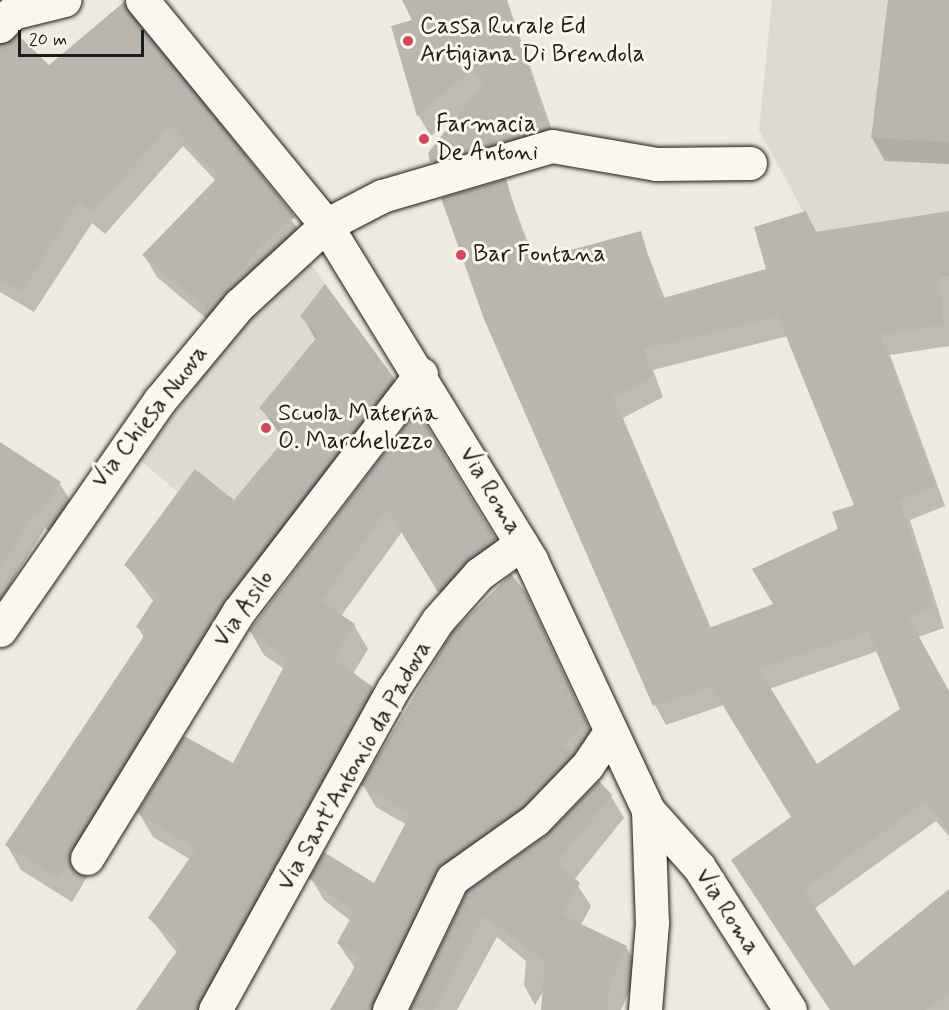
<!DOCTYPE html>
<style>
body{margin:0}
#map{position:relative;width:949px;height:1010px;overflow:hidden;background:#eeeadf;font-family:Mynerve,sans-serif}
div>[style]{position:absolute}
.built>*{inset:0;background:#dedad1}
.shadow>*{inset:0;background:#0003}
.building>*{inset:0;background:#b9b6af}
.roads{filter:drop-shadow(0 0 2px #1c1c1c) drop-shadow(0 0 2px #1c1c1c)}
.minor>*{height:33px;margin:-16.5px;padding:0 16.5px;transform-origin:16.5px;border-radius:16.5px;background:#fbf7ec}
.tertiary>*{height:33px;margin:-16.5px;padding:0 16.5px;transform-origin:16.5px;border-radius:16.5px;background:#fbf7ec}
.dots>*{width:16px;height:16px;translate:-50% -50%;box-sizing:border-box;border:3px solid #fbf7ec;border-radius:50%}
span{translate:-50% -50%;white-space:nowrap;text-align:center;line-height:1.15;-webkit-text-stroke:6px #fbf7ec;paint-order:stroke}
.poi-label{font-size:24px;color:#1c1c1c}
.left{translate:0 -50%;text-align:left}
.street-label{font-size:24px;color:#1c1c1c}
.scale{position:absolute;left:18px;top:30px;width:126px;height:27px;box-sizing:border-box;border:3px solid #1c1c1c;border-top:0;padding-left:8px;font-size:18px;line-height:21px;white-space:nowrap;color:#1c1c1c;-webkit-text-stroke:4px #fbf7ec;paint-order:stroke}
</style>
<div id="map">
<div class="built">
<div style="clip-path:polygon(772px 0,949px 0,949px 275px,851px 289px,814px 232px,759px 130px)"></div>
<div style="clip-path:polygon(307px 259px,401px 388px,262px 564px,140px 460px,246px 319px)"></div>
</div>
<div class="shadow">
<div style="clip-path:polygon(404px 0,507px 0,556px 142px,444px 183px,429px 153px,462px 112px,431px 136px,418px 115px,393px 27px,414px 21px)"></div>
<div style="clip-path:polygon(889px 0,949px 0,949px 164px,885px 161px,872px 138px)"></div>
<div style="clip-path:polygon(123px 4px,307px 240px,220px 330px,157px 277px,144px 255px,216px 181px,183px 146px,105px 234px,92px 223px,34px 312px,0 292px,0 44px,49px 67px)"></div>
<div style="clip-path:polygon(evenodd,505px 181px,535px 262px,640px 233px,665px 299px,768px 270px,806px 213px,817px 233px,949px 212px,949px 346px,890px 355px,945px 506px,910px 520px,944px 628px,918px 637px,949px 693px,949px 836px,936px 821px,814px 909px,854px 968px,949px 891px,949px 1010px,830px 1010px,745px 880px,792px 818px,724px 705px,666px 725px,655px 705px,505px 181px,788px 336px,856px 506px,774px 605px,711px 628px,623px 418px,663px 397px,653px 370px,788px 336px,505px 181px,878px 651px,902px 710px,816px 766px,769px 689px,878px 651px)"></div>
<div style="clip-path:polygon(302px 316px,393px 379px,407px 404px,237px 626px,72px 902px,21px 870px,7px 845px,144px 638px,138px 627px,154px 602px,126px 565px,234px 502px,285px 441px,261px 408px,316px 340px)"></div>
<div style="clip-path:polygon(417px 412px,509px 564px,453px 615px,402px 532px,341px 616px,354px 625px,368px 649px,353px 674px,371px 688px,385px 712px,224px 1010px,138px 1010px,177px 953px,150px 918px,191px 860px,153px 837px,139px 813px,233px 765px,284px 669px,264px 655px,250px 631px)"></div>
<div style="clip-path:polygon(0 444px,60px 484px,70px 500px,50px 531px,45px 528px,0 601px)"></div>
<div style="clip-path:polygon(525px 594px,598px 746px,447px 892px,393px 1010px,330px 1010px,355px 968px,338px 943px,351px 921px,324px 900px,311px 878px,375px 885px,407px 825px,376px 807px,363px 785px)"></div>
<div style="clip-path:polygon(611px 796px,624px 818px,574px 880px,591px 906px,581px 925px,626px 947px,639px 969px,621px 1010px,542px 1010px,544px 990px,535px 1005px,524px 985px,526px 961px,497px 937px,457px 1010px,409px 1010px,468px 892px)"></div>
</div>
<div class="building">
<div style="clip-path:polygon(402px 0,507px 0,545px 121px,493px 136px,495px 143px,430px 162px,428px 153px,484px 82px,472px 70px,417px 116px,391px 26px,412px 20px)"></div>
<div style="clip-path:polygon(888px 0,949px 0,949px 142px,871px 138px)"></div>
<div style="clip-path:polygon(124px 2px,295px 217px,264px 243px,207px 309px,142px 255px,219px 176px,170px 125px,92px 213px,79px 202px,22px 291px,0 279px,0 44px,18px 35px,49px 65px)"></div>
<div style="clip-path:polygon(evenodd,506px 179px,530px 261px,641px 231px,660px 299px,766px 269px,754px 227px,806px 211px,815px 232px,949px 211px,949px 274px,939px 275px,943px 325px,880px 335px,935px 486px,899px 500px,934px 608px,908px 617px,949px 691px,949px 830px,924px 802px,803px 890px,854px 966px,949px 889px,949px 994px,926px 1010px,830px 1010px,731px 860px,791px 817px,711px 686px,653px 706px,484px 319px,441px 198px,506px 179px,778px 316px,854px 505px,832px 512px,838px 529px,752px 569px,773px 604px,709px 628px,613px 397px,653px 377px,643px 349px,778px 316px,506px 179px,868px 631px,900px 709px,817px 764px,759px 669px,868px 631px)"></div>
<div style="clip-path:polygon(325px 284px,394px 378px,223px 601px,58px 878px,5px 845px,146px 633px,136px 627px,158px 593px,124px 565px,195px 469px,234px 500px,289px 434px,259px 408px,318px 336px,300px 316px)"></div>
<div style="clip-path:polygon(417px 410px,496px 539px,438px 592px,387px 509px,321px 601px,355px 624px,334px 659px,373px 687px,196px 1010px,136px 1010px,181px 945px,148px 918px,196px 849px,137px 813px,184px 736px,233px 763px,288px 659px,249px 631px)"></div>
<div style="clip-path:polygon(0 442px,61px 482px,40px 515px,35px 512px,0 570px)"></div>
<div style="clip-path:polygon(511px 574px,526px 593px,587px 724px,563px 744px,572px 754px,523px 806px,435px 870px,370px 1010px,331px 1010px,360px 957px,337px 943px,354px 912px,309px 878px,324px 852px,374px 883px,411px 813px,361px 785px,453px 631px)"></div>
<div style="clip-path:polygon(599px 781px,612px 795px,557px 863px,580px 883px,562px 915px,627px 946px,609px 988px,607px 1010px,541px 1010px,545px 962px,484px 916px,434px 1010px,411px 1008px,467px 891px,546px 835px)"></div>
</div>
<div class="roads">
<div class="minor">
<div style="left:0;top:26px;width:18px;rotate:-47deg"></div>
<div style="left:12px;top:13px;width:54px;rotate:-14deg"></div>
<div style="left:0;top:630px;width:280px;rotate:-55.2deg"></div>
<div style="left:160px;top:400px;width:124px;rotate:-50.3deg"></div>
<div style="left:239px;top:305px;width:118px;rotate:-42.6deg"></div>
<div style="left:326px;top:225px;width:63px;rotate:-27.4deg"></div>
<div style="left:382px;top:196px;width:177px;rotate:-16.4deg"></div>
<div style="left:552px;top:146px;width:106px;rotate:9.8deg"></div>
<div style="left:656px;top:164px;width:94px;rotate:-0.6deg"></div>
<div style="left:648px;top:810px;width:76px;rotate:48.2deg"></div>
<div style="left:699px;top:867px;width:169px;rotate:57.5deg"></div>
<div style="left:87px;top:858px;width:290px;rotate:-58.4deg"></div>
<div style="left:239px;top:611px;width:299px;rotate:-52.5deg"></div>
<div style="left:215px;top:1010px;width:367px;rotate:-61deg"></div>
<div style="left:393px;top:689px;width:82px;rotate:-56.9deg"></div>
<div style="left:438px;top:620px;width:62px;rotate:-48.3deg"></div>
<div style="left:479px;top:574px;width:52px;rotate:-35.5deg"></div>
<div style="left:389px;top:1010px;width:145px;rotate:-64.3deg"></div>
<div style="left:452px;top:879px;width:102px;rotate:-35.4deg"></div>
<div style="left:535px;top:820px;width:75px;rotate:-46.1deg"></div>
<div style="left:587px;top:766px;width:41px;rotate:-55.9deg"></div>
</div>
<div class="tertiary">
<div style="left:142px;top:0;width:291px;rotate:50.7deg"></div>
<div style="left:326px;top:225px;width:393px;rotate:58.5deg"></div>
<div style="left:531px;top:560px;width:276px;rotate:64.9deg"></div>
<div style="left:648px;top:810px;width:113px;rotate:88deg"></div>
<div style="left:652px;top:923px;width:87px;rotate:94.6deg"></div>
</div>
</div>
<div class="dots">
<div style="left:408px;top:41px;background:#d1495b"></div>
<div style="left:424px;top:139px;background:#d1495b"></div>
<div style="left:461px;top:255px;background:#d1495b"></div>
<div style="left:266px;top:428px;background:#d1495b"></div>
</div>
<div class="poi-label">
<span class="left" style="left:420px;top:41px">Cassa Rurale Ed<br>Artigiana Di Brendola</span>
<span class="left" style="left:436px;top:139px">Farmacia<br>De Antoni</span>
<span class="left" style="left:473px;top:255px">Bar Fontana</span>
<span class="left" style="left:278px;top:428px">Scuola Materna<br>O. Marcheluzzo</span>
</div>
<div class="street-label">
<span style="left:150px;top:417px;rotate:-52deg">Via Chiesa Nuova</span>
<span style="left:490px;top:491px;rotate:59deg">Via Roma</span>
<span style="left:244px;top:609px;rotate:-55deg">Via Asilo</span>
<span style="left:355px;top:766px;rotate:-60deg">Via Sant'Antonio da Padova</span>
<span style="left:727px;top:912px;rotate:57deg">Via Roma</span>
</div>
<div class="scale">20 m</div>
</div>
